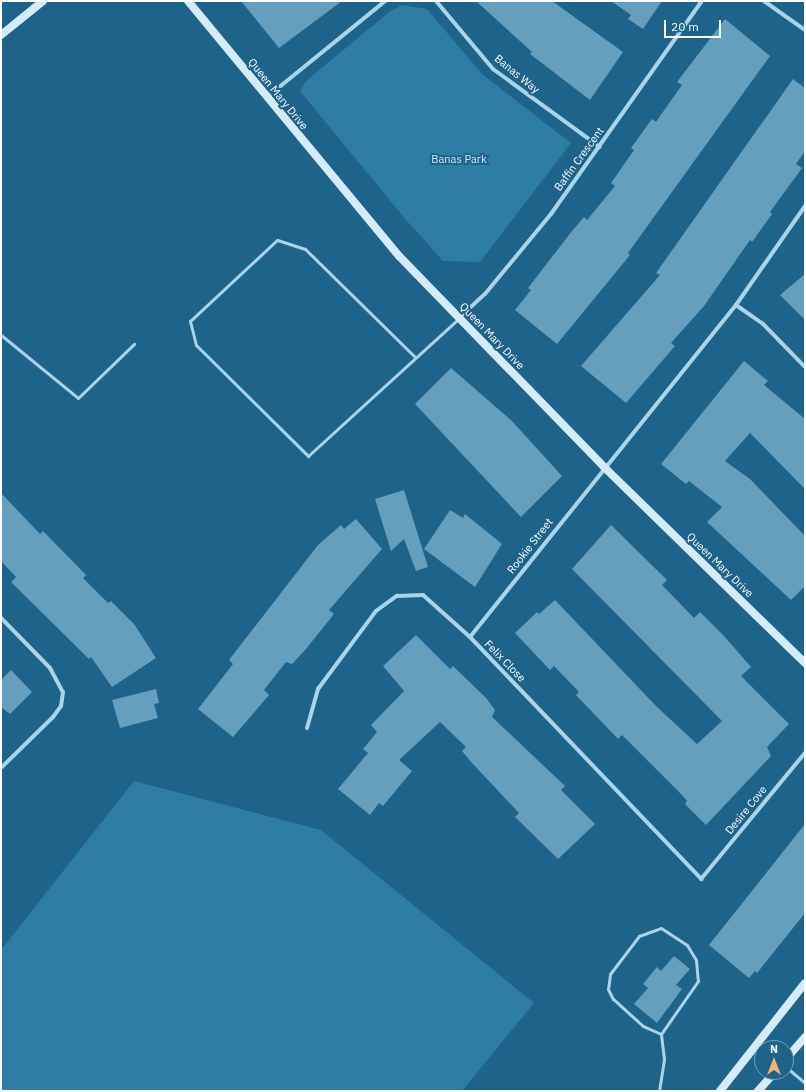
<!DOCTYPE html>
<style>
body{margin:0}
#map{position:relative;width:806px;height:1092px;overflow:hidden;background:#1e6389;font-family:"IBM Plex Sans",sans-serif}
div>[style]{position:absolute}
.green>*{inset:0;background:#2e7da4}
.building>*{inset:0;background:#649fbd}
.lane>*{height:3px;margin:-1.5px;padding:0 1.5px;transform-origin:1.5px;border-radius:1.5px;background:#a8d5eb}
.street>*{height:4px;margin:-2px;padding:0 2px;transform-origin:2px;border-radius:2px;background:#a8d5eb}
.secondary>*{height:8px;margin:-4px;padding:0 4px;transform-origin:4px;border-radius:4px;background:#d4ecf9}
span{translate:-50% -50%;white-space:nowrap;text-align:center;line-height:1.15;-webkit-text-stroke:4px #1e6389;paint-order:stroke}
.street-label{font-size:11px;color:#fff}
.park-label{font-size:11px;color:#cdeaf8}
.frame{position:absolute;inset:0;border:2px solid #fff;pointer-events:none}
.north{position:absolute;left:754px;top:1040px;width:40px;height:40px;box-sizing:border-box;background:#1e6389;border:1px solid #78a1b8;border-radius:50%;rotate:0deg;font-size:11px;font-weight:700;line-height:16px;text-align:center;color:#fff}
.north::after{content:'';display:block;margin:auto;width:14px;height:18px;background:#fbb167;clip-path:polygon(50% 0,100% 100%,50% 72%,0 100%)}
.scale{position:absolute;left:664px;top:20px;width:57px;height:18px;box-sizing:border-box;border:2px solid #fff;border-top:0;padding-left:5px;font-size:12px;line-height:14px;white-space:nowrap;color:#fff;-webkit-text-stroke:3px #1e6389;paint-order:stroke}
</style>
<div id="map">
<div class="green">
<div style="clip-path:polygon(402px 5px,427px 9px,482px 74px,571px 143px,480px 262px,443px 261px,406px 220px,300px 91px,306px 81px,389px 12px)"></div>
<div style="clip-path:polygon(134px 781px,321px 830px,534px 1003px,462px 1091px,1px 1091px,1px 950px)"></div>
</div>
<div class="building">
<div style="clip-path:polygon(241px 1px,342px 1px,279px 48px)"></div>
<div style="clip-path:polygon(476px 1px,552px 1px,623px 52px,590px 100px,530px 54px,532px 52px)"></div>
<div style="clip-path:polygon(611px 1px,662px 1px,643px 29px,628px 19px,631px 15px)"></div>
<div style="clip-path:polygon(725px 19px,770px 56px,628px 253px,630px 255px,557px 344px,515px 310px,531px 290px,528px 288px,572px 231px,584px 217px,587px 220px,615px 186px,611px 183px,634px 150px,631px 148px,652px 119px,656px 122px,665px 109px,682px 85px,677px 82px)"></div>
<div style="clip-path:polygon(793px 79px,805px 88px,805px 151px,796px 164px,802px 168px,770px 212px,772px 214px,752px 242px,750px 240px,704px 306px,671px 343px,675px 346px,626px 403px,581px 366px,660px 275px,656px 273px)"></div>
<div style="clip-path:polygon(805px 274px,805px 320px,780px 295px)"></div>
<div style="clip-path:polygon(744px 361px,768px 381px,764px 385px,805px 419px,805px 489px,750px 433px,725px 461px,750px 479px,805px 536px,805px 586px,791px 600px,707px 522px,722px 507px,689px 481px,686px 484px,661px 464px)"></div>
<div style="clip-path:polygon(451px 368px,511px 420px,562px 476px,521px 517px,415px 404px)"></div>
<div style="clip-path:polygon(404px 490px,428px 567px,416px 571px,404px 539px,391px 551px,375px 499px)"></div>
<div style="clip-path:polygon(1px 493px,40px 534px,43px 531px,86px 575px,83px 578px,108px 603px,111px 601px,134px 624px,156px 658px,112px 687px,91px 657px,89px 659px,11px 582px,16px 577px,1px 561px)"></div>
<div style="clip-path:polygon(450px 510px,463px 518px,465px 514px,502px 544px,475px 587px,424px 549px)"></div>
<div style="clip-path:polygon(356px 519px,382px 549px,329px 610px,334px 614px,306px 649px,292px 664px,286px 662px,264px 690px,269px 695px,233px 737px,198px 709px,233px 664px,229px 660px,318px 545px,341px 525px,344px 529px)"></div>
<div style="clip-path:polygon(611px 525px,667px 580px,662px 585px,694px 618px,700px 612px,724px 636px,751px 667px,741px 676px,789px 724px,767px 747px,771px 756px,706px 825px,685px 804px,687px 801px,680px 793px,622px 735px,618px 739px,576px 695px,579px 692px,554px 666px,550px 670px,515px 633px,537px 612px,539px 614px,555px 600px,657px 707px,697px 744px,722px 721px,572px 569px)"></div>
<div style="clip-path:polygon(416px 635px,450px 669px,453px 666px,486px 698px,495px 710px,492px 717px,565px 786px,561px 790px,595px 824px,558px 859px,515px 817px,519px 813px,472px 763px,462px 751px,466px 747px,440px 722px,399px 760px,412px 771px,383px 806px,379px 803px,370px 815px,338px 789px,368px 753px,363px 749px,377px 732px,371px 725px,404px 691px,383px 666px)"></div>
<div style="clip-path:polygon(11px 670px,32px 692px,10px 714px,1px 707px,1px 680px)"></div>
<div style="clip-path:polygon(156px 689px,159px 703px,154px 704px,158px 718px,120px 728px,112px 700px)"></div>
<div style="clip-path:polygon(805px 824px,805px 913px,757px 973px,755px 971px,749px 978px,709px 945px)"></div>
<div style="clip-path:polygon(674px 956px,690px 969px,676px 985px,682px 989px,657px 1023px,634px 1004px,648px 988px,643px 984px,657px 967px,661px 971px)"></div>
</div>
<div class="lane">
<div style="left:1px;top:335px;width:99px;rotate:39.3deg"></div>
<div style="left:78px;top:398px;width:78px;rotate:-44deg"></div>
<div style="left:414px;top:356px;width:153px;rotate:-135.5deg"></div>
<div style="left:305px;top:249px;width:29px;rotate:-162deg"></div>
<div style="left:277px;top:240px;width:119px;rotate:137deg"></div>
<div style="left:190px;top:321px;width:25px;rotate:76deg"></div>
<div style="left:196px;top:345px;width:158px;rotate:44.7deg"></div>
<div style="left:308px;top:456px;width:205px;rotate:-42.4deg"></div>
<div style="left:786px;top:1067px;width:25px;rotate:40deg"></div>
<div style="left:659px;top:1091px;width:32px;rotate:-81deg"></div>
<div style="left:664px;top:1059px;width:25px;rotate:-97deg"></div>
<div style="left:661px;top:1034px;width:20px;rotate:-156deg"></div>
<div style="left:643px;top:1026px;width:40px;rotate:-138deg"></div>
<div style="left:613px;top:999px;width:11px;rotate:-117deg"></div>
<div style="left:608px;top:989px;width:15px;rotate:-82deg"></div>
<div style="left:610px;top:974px;width:48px;rotate:-52.7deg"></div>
<div style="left:639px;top:936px;width:23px;rotate:-20deg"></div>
<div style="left:661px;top:928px;width:31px;rotate:33deg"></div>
<div style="left:687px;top:945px;width:17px;rotate:59deg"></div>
<div style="left:696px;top:960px;width:21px;rotate:85deg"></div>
<div style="left:698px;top:981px;width:65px;rotate:124.9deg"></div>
</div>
<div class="street">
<div style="left:436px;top:1px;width:89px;rotate:50deg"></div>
<div style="left:493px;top:69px;width:132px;rotate:36.1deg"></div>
<div style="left:764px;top:1px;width:50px;rotate:35.3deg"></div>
<div style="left:267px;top:97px;width:152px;rotate:-39.1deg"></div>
<div style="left:736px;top:305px;width:33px;rotate:35deg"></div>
<div style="left:763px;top:324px;width:60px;rotate:45.7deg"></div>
<div style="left:459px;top:318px;width:35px;rotate:-43deg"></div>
<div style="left:485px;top:294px;width:104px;rotate:-50.5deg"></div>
<div style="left:551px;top:214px;width:261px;rotate:-54.7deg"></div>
<div style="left:1px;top:618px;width:70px;rotate:45.6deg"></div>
<div style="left:50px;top:668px;width:27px;rotate:62deg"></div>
<div style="left:63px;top:692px;width:14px;rotate:98deg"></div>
<div style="left:61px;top:706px;width:14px;rotate:126deg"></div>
<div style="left:53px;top:717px;width:73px;rotate:135.6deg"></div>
<div style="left:470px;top:637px;width:425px;rotate:-51.3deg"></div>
<div style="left:736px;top:305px;width:121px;rotate:-55.1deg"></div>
<div style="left:307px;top:728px;width:41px;rotate:-74.2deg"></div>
<div style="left:318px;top:689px;width:97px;rotate:-53.4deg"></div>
<div style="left:376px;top:611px;width:26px;rotate:-36deg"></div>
<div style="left:397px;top:596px;width:26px;rotate:-2deg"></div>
<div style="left:423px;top:595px;width:63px;rotate:41.8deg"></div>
<div style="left:470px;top:637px;width:335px;rotate:46.3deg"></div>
<div style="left:701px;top:879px;width:163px;rotate:-50.5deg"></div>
</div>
<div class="secondary">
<div style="left:188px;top:1px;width:331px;rotate:50.4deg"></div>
<div style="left:399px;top:256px;width:294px;rotate:45.8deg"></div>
<div style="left:604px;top:467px;width:281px;rotate:44.3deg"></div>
<div style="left:1px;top:35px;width:54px;rotate:-39deg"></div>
<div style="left:786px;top:1059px;width:29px;rotate:-49deg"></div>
<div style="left:720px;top:1091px;width:137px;rotate:-51.8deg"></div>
<div style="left:758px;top:1091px;width:25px;rotate:-48deg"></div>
</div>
<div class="street-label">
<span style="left:517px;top:74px;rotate:39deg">Banas Way</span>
<span style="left:278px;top:94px;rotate:51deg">Queen Mary Drive</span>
<span style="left:579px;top:159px;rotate:-54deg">Baffin Crescent</span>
<span style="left:492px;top:336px;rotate:46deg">Queen Mary Drive</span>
<span style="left:530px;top:546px;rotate:-52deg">Rookie Street</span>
<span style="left:720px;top:565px;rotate:44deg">Queen Mary Drive</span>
<span style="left:505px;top:661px;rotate:46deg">Felix Close</span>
<span style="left:746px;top:810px;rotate:-51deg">Desire Cove</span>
</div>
<div class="park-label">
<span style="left:459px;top:159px">Banas Park</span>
</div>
<div class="frame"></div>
<div class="north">N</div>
<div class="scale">20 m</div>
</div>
